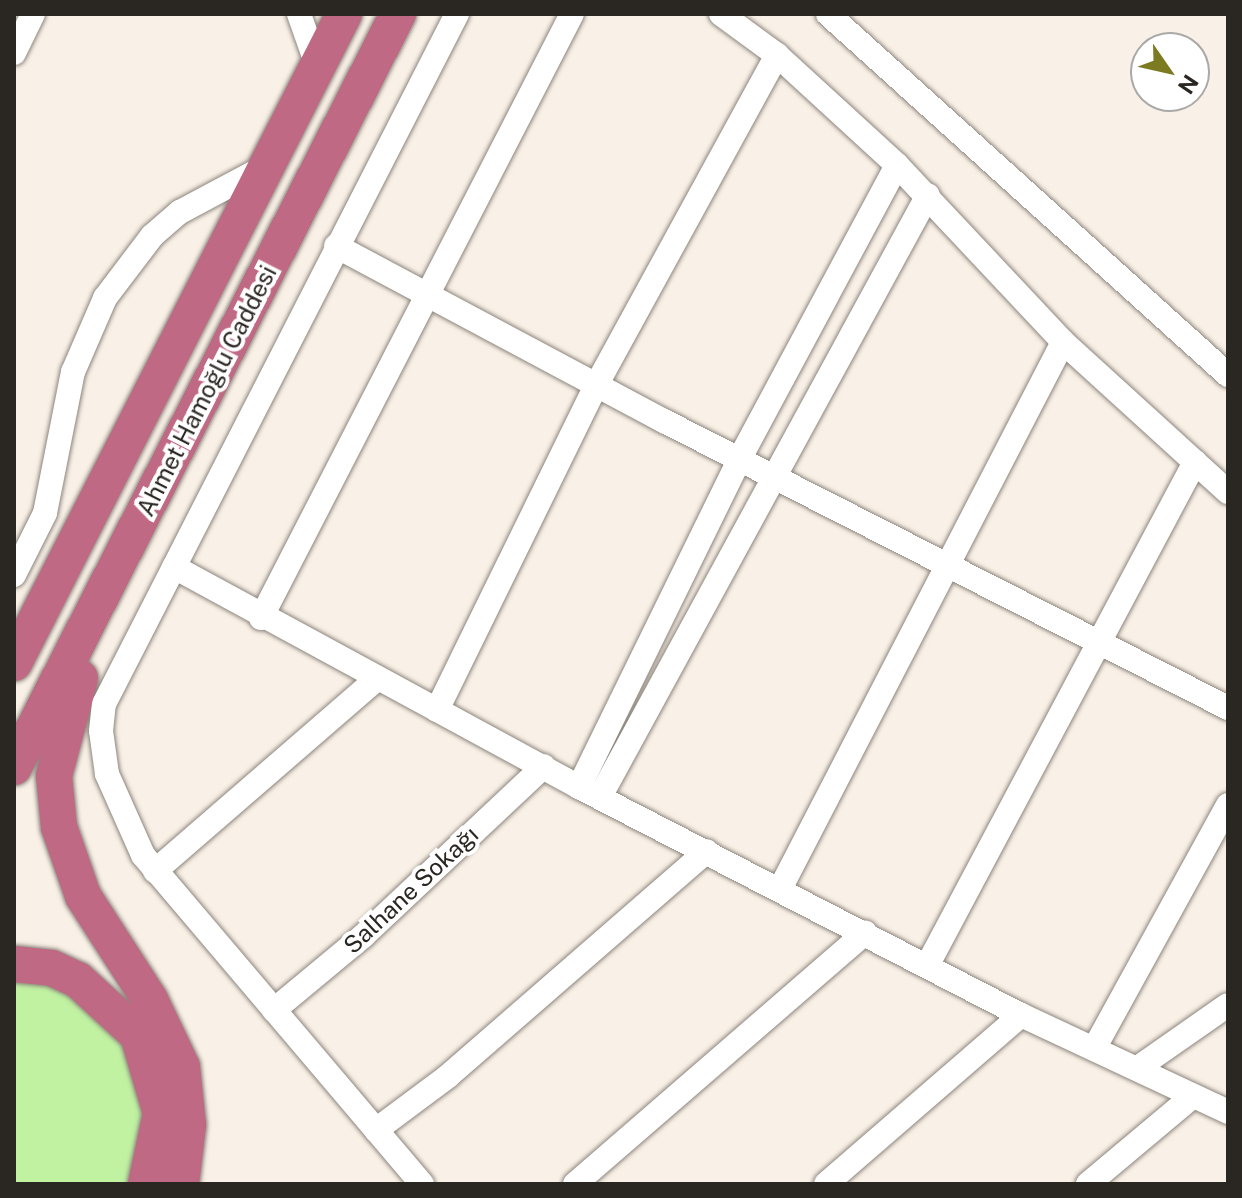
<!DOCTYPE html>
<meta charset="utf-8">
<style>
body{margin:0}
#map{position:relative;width:1242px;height:1198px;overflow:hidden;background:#f9f0e7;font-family:"Public Sans",sans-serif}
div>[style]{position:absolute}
.green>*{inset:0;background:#c0f2a2}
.roads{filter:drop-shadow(0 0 2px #8c857c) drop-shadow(0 0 2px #8c857c)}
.minor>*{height:24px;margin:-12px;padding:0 12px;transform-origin:12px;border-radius:12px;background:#fff}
.highway>*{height:36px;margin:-18px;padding:0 18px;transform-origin:18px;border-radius:18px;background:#c06984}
span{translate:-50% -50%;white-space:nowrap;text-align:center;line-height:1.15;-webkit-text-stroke:8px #fff;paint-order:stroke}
.street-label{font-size:24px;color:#2a2723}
.frame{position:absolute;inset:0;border:16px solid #2a2723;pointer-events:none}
.north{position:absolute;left:1130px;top:32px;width:80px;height:80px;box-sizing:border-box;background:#fff;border:2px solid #aaa9a7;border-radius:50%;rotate:124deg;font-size:22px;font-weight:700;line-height:32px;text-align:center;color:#2a2723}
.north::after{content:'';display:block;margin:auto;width:28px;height:36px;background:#7d7b22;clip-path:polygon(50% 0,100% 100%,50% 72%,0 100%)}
</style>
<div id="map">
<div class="green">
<div style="clip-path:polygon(14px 972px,78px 987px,144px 1062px,143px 1184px,14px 1184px)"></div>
</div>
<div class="roads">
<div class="minor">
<div style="left:299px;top:14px;width:54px;rotate:70.6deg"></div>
<div style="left:721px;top:14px;width:69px;rotate:36.2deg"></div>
<div style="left:777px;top:55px;width:163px;rotate:42.5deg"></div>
<div style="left:897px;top:165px;width:243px;rotate:46.8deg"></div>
<div style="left:1063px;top:342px;width:223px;rotate:42.3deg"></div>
<div style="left:828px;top:14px;width:539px;rotate:42.07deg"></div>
<div style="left:14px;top:53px;width:43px;rotate:-64deg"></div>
<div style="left:336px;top:246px;width:372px;rotate:28.1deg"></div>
<div style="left:664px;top:421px;width:633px;rotate:26.97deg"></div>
<div style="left:174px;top:567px;width:461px;rotate:28.5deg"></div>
<div style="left:579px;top:787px;width:497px;rotate:27.3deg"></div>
<div style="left:1021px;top:1015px;width:229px;rotate:25.1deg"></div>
<div style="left:14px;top:575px;width:69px;rotate:-63.4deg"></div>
<div style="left:45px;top:513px;width:144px;rotate:-78.8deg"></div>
<div style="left:73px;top:372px;width:81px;rotate:-66.6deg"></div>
<div style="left:105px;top:298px;width:78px;rotate:-52.8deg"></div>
<div style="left:152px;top:236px;width:37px;rotate:-41deg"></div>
<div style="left:180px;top:212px;width:100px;rotate:-28.1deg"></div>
<div style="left:261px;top:618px;width:679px;rotate:-62.76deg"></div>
<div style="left:437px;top:710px;width:365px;rotate:-63.9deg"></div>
<div style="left:598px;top:382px;width:373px;rotate:-61.3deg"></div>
<div style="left:579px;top:787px;width:366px;rotate:-63.9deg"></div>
<div style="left:740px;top:458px;width:332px;rotate:-61.8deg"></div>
<div style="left:601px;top:795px;width:683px;rotate:-61.41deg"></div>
<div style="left:155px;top:871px;width:294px;rotate:-40.9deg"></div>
<div style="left:780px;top:889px;width:616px;rotate:-62.64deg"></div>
<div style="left:927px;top:966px;width:571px;rotate:-62deg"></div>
<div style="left:274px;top:1010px;width:116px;rotate:-39.7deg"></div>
<div style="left:363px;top:936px;width:248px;rotate:-43.2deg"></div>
<div style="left:1095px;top:1047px;width:276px;rotate:-61.2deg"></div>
<div style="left:1139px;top:1067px;width:108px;rotate:-34.9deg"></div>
<div style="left:376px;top:1130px;width:89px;rotate:-36.7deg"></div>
<div style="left:447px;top:1077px;width:344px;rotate:-41deg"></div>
<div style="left:422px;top:1184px;width:431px;rotate:-130.3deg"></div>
<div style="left:143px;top:855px;width:89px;rotate:-114deg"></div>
<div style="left:107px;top:774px;width:43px;rotate:-97.9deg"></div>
<div style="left:101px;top:731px;width:27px;rotate:-84deg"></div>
<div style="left:104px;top:704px;width:775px;rotate:-62.91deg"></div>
<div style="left:575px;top:1184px;width:384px;rotate:-40.9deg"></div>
<div style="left:826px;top:1184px;width:258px;rotate:-40.9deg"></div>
<div style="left:1088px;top:1184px;width:137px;rotate:-40deg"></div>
</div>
<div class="highway">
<div style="left:14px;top:663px;width:728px;rotate:-63.05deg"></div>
<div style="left:80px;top:678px;width:101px;rotate:104.9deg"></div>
<div style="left:54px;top:776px;width:51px;rotate:84.4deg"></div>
<div style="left:59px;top:827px;width:73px;rotate:70.8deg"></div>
<div style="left:83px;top:896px;width:124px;rotate:57.2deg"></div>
<div style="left:150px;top:1000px;width:74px;rotate:64.5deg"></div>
<div style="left:182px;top:1067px;width:58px;rotate:84.1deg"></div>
<div style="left:188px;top:1125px;width:59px;rotate:96.8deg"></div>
<div style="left:14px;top:767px;width:845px;rotate:-62.98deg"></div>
<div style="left:14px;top:964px;width:38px;rotate:6deg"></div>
<div style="left:52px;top:968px;width:29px;rotate:25deg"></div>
<div style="left:78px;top:980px;width:81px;rotate:42.5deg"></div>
<div style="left:138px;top:1035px;width:81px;rotate:73.6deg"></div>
<div style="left:161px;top:1113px;width:73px;rotate:101.9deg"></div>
</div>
</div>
<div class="street-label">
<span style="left:207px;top:391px;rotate:-63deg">Ahmet Hamoğlu Caddesi</span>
<span style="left:411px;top:890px;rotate:-43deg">Salhane Sokağı</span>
</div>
<div class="frame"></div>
<div class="north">N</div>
</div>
